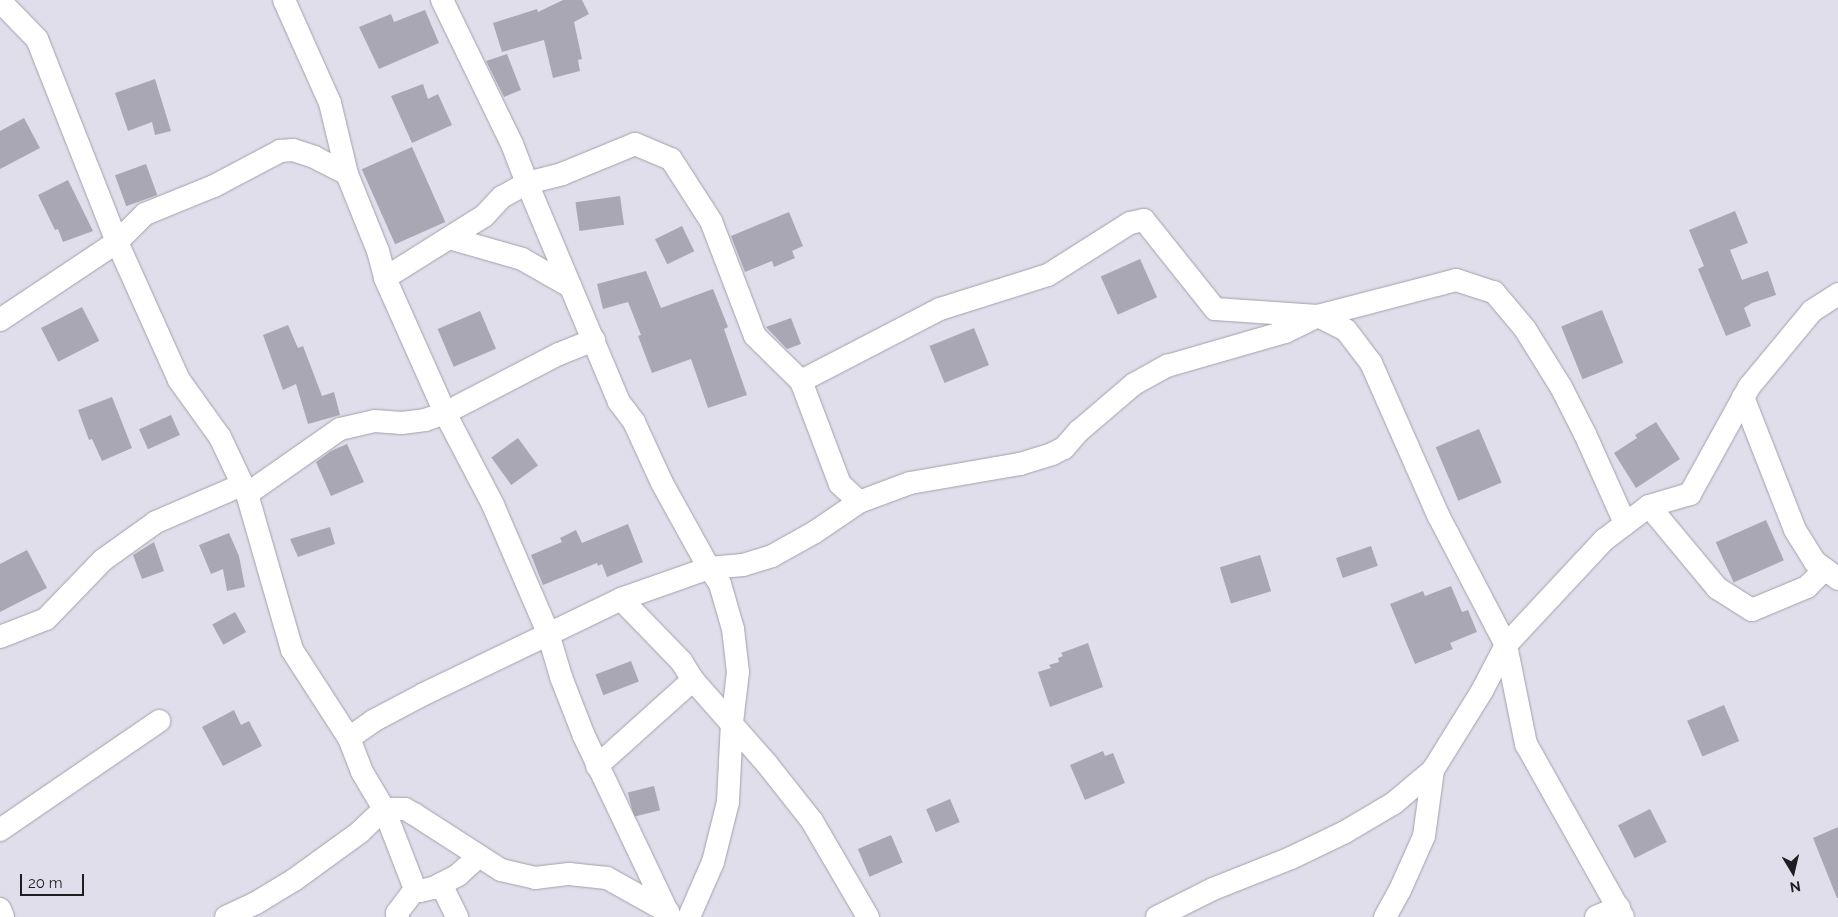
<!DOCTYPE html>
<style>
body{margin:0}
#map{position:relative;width:1838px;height:917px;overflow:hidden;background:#e0deea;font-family:Raleway,sans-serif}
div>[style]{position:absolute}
.building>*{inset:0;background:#a9a7b3;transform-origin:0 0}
.roads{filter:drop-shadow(0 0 1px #a2a0ac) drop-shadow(0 0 1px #a2a0ac)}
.minor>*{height:22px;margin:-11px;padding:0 11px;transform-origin:11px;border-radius:11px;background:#fff}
span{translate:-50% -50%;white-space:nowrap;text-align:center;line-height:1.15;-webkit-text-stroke:4px #e0deea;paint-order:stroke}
.north{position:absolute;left:1768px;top:847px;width:50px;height:50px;-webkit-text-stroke:4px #e0deea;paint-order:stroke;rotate:171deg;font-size:14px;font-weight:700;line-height:20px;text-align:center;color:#1e1e22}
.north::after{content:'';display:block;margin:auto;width:18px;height:22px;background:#1e1e22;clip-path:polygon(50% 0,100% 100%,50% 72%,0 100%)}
.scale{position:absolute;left:20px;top:874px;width:64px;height:22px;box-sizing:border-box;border:2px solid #1e1e22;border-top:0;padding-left:6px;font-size:15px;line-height:18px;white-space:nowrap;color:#1e1e22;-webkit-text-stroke:4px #e0deea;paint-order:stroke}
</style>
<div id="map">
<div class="building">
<div style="clip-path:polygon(563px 0,582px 0,589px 14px,574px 22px,582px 59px,578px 60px,580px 71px,553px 78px,544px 40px,502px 52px,493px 23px,537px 9px,538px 12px)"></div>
<div style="clip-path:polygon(425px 10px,439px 43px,379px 69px,359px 27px,391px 14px,394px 22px)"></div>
<div style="clip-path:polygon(507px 54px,521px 90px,504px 97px,486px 61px)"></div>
<div style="clip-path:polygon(155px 79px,171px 131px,155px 135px,152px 122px,128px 131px,115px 93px)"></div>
<div style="clip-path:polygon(423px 84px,428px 99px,438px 94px,452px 125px,412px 143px,391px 96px)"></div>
<div style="clip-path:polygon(24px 118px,40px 148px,0 169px,0 131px)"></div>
<div style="left:412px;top:147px;width:82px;height:55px;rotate:66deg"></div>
<div style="left:146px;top:164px;width:33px;height:33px;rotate:70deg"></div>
<div style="clip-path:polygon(68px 180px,93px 231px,63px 242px,58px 229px,55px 230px,38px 195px)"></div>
<div style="left:620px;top:196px;width:29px;height:45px;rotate:82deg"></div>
<div style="clip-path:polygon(1735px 211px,1748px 243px,1730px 250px,1742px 280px,1768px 271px,1776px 295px,1752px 303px,1744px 308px,1751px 326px,1726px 336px,1698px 269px,1704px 266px,1689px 230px)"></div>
<div style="clip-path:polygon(789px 212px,803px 246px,792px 251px,795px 258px,774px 267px,772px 261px,745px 272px,731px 236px)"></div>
<div style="left:682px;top:226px;width:28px;height:30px;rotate:64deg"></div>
<div style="left:1140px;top:259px;width:42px;height:43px;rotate:66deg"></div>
<div style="clip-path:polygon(646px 271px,661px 308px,713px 289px,728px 327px,724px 329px,747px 395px,708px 408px,691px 359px,652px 373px,638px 336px,641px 335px,628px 302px,603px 309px,597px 284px)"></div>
<div style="left:82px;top:307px;width:38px;height:46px;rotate:63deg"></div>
<div style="left:1602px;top:310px;width:57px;height:44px;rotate:68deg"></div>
<div style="left:480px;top:311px;width:41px;height:46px;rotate:67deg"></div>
<div style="clip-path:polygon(791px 318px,801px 344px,787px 349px,766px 327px)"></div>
<div style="clip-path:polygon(288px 325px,298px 348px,303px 346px,322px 396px,334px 392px,340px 415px,308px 424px,296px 384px,283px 390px,263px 335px)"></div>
<div style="left:974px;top:328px;width:40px;height:48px;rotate:68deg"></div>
<div style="clip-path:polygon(112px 397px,132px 448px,102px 461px,92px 439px,89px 440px,78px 410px)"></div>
<div style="left:171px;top:415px;width:22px;height:35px;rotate:66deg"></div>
<div style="clip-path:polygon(1656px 422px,1680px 459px,1636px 488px,1614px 453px,1637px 438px,1635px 435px)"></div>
<div style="left:1479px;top:429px;width:58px;height:47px;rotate:67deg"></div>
<div style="left:518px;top:438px;width:34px;height:33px;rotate:54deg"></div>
<div style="clip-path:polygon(347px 444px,364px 482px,331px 496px,316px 462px,331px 451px)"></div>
<div style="left:1766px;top:520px;width:44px;height:55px;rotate:66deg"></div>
<div style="clip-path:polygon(628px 524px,643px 562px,607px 577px,602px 564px,598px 566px,597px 563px,543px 585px,531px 555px,562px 542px,560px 538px,576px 530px,582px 543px)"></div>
<div style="clip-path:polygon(330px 527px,335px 544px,298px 557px,290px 539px)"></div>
<div style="clip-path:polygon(229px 533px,239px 556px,245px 587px,227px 591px,223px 569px,211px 574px,199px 545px)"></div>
<div style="clip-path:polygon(154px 542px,164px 571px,142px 579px,133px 555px)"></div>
<div style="left:1371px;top:546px;width:21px;height:37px;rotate:71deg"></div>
<div style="clip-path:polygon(27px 550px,47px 588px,0 612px,0 564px)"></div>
<div style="left:1260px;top:555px;width:38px;height:42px;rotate:73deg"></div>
<div style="clip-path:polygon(1451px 586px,1462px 612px,1468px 610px,1477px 632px,1450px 643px,1453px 649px,1415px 664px,1390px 604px,1423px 591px,1425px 596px)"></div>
<div style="left:235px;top:612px;width:23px;height:26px;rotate:61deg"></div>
<div style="clip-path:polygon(1088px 643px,1103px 687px,1050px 707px,1038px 672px,1051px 668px,1049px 665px,1059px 662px,1058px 658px,1063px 656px,1061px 653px)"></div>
<div style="left:631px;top:661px;width:22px;height:38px;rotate:69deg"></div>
<div style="left:1724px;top:705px;width:39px;height:40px;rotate:67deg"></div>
<div style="clip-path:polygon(234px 710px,241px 725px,249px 721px,262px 746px,223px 766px,202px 727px)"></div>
<div style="clip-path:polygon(1103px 751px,1105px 756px,1113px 753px,1125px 783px,1085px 800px,1070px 765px)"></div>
<div style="left:654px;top:786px;width:25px;height:27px;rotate:76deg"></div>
<div style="left:950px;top:799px;width:25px;height:26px;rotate:67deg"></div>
<div style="left:1650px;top:809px;width:37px;height:36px;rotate:63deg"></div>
<div style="clip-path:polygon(1838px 827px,1838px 898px,1837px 898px,1813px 838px)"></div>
<div style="left:891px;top:835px;width:30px;height:36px;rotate:67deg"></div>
</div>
<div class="roads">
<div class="minor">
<div style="left:284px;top:0;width:113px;rotate:65.9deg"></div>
<div style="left:330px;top:103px;width:73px;rotate:76.5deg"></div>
<div style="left:347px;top:174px;width:83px;rotate:68.1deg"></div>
<div style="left:378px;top:251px;width:28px;rotate:75deg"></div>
<div style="left:385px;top:278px;width:148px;rotate:66deg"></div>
<div style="left:445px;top:413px;width:104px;rotate:62.4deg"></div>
<div style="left:493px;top:505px;width:139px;rotate:66.7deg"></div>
<div style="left:548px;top:633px;width:46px;rotate:73.5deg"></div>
<div style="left:561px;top:677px;width:63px;rotate:68.7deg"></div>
<div style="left:584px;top:736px;width:200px;rotate:64.6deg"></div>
<div style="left:442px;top:0;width:160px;rotate:64.1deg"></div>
<div style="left:512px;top:144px;width:42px;rotate:69deg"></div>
<div style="left:527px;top:183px;width:36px;rotate:-14deg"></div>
<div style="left:562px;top:174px;width:79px;rotate:-22.3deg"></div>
<div style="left:635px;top:144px;width:39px;rotate:23deg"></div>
<div style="left:671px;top:159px;width:74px;rotate:57.2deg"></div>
<div style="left:711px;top:221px;width:123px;rotate:69.1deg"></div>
<div style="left:755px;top:336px;width:64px;rotate:44.4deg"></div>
<div style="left:801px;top:381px;width:110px;rotate:69.3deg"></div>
<div style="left:840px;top:484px;width:26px;rotate:43deg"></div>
<div style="left:0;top:1px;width:53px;rotate:45.8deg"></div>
<div style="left:37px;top:39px;width:218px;rotate:68.5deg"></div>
<div style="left:117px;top:242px;width:151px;rotate:65.8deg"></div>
<div style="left:179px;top:380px;width:70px;rotate:54.3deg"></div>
<div style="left:220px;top:437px;width:63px;rotate:64.7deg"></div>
<div style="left:247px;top:494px;width:162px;rotate:73.9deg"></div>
<div style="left:292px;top:650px;width:105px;rotate:57.1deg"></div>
<div style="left:349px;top:738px;width:36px;rotate:69deg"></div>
<div style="left:362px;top:772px;width:43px;rotate:59.3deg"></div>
<div style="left:384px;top:809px;width:86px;rotate:68.8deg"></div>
<div style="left:415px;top:889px;width:5px;rotate:22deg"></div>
<div style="left:420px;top:891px;width:13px;rotate:-13deg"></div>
<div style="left:433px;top:888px;width:28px;rotate:-27deg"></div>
<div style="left:458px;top:875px;width:27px;rotate:-42deg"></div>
<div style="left:449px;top:238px;width:76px;rotate:16deg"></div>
<div style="left:522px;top:259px;width:56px;rotate:29.7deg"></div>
<div style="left:385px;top:278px;width:117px;rotate:-32.1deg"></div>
<div style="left:484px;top:216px;width:26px;rotate:-47deg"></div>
<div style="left:502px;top:197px;width:29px;rotate:-29deg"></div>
<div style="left:527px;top:183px;width:238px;rotate:67.2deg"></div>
<div style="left:619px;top:402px;width:25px;rotate:53deg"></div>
<div style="left:634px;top:422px;width:67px;rotate:65.3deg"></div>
<div style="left:662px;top:483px;width:97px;rotate:61.1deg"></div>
<div style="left:709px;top:568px;width:19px;rotate:55deg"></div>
<div style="left:720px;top:584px;width:47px;rotate:73.9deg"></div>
<div style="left:733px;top:629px;width:43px;rotate:83.4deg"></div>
<div style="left:738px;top:672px;width:50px;rotate:96.8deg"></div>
<div style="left:732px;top:722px;width:80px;rotate:92.9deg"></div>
<div style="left:728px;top:802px;width:62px;rotate:104deg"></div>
<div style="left:713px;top:862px;width:60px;rotate:113.6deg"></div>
<div style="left:0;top:320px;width:141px;rotate:-33.7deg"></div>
<div style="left:117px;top:242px;width:40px;rotate:-45deg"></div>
<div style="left:145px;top:214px;width:74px;rotate:-22.1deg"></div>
<div style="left:214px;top:186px;width:75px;rotate:-27.9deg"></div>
<div style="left:280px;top:151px;width:13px;rotate:-4deg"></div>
<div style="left:293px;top:150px;width:22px;rotate:18deg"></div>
<div style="left:314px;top:157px;width:37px;rotate:27deg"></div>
<div style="left:801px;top:381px;width:157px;rotate:-27.4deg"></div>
<div style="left:940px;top:309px;width:113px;rotate:-17.5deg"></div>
<div style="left:1048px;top:275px;width:97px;rotate:-32.4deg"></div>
<div style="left:1130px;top:223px;width:14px;rotate:-12deg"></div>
<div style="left:1144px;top:220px;width:114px;rotate:51.4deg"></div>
<div style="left:1215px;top:309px;width:103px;rotate:3.9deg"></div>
<div style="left:1318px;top:316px;width:143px;rotate:-14.6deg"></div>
<div style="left:1456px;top:280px;width:40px;rotate:18deg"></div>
<div style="left:1494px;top:292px;width:48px;rotate:50deg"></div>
<div style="left:1525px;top:329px;width:68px;rotate:58.2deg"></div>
<div style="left:1561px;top:387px;width:53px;rotate:62.9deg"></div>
<div style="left:1585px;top:434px;width:98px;rotate:65.8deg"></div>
<div style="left:1743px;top:397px;width:143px;rotate:68.6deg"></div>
<div style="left:1795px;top:530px;width:38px;rotate:58deg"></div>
<div style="left:1815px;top:562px;width:29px;rotate:36deg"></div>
<div style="left:247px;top:494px;width:113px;rotate:-35deg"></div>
<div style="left:340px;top:429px;width:35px;rotate:-13deg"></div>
<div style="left:374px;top:421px;width:28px;rotate:4deg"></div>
<div style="left:402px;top:423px;width:23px;rotate:-7deg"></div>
<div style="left:425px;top:420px;width:21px;rotate:-19deg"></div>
<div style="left:445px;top:413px;width:128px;rotate:-27.4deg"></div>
<div style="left:559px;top:354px;width:38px;rotate:-22deg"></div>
<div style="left:1649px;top:506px;width:107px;rotate:50.3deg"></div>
<div style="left:1717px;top:588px;width:41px;rotate:32.2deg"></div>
<div style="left:1752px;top:610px;width:60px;rotate:-22.7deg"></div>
<div style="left:1807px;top:587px;width:25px;rotate:-45deg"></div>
<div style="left:0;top:637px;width:49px;rotate:-21.4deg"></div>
<div style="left:46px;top:619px;width:82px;rotate:-46deg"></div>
<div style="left:103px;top:560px;width:65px;rotate:-35.6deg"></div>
<div style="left:156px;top:522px;width:94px;rotate:-23.3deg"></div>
<div style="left:349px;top:738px;width:29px;rotate:-35deg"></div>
<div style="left:373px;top:721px;width:58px;rotate:-27.9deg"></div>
<div style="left:424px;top:694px;width:219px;rotate:-25.7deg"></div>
<div style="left:597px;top:766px;width:129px;rotate:-41.9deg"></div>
<div style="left:0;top:830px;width:193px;rotate:-34.4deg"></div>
<div style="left:441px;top:884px;width:37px;rotate:64deg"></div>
<div style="left:0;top:909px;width:9px;rotate:69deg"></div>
<div style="left:226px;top:917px;width:33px;rotate:-25deg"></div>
<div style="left:256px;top:903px;width:44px;rotate:-31.2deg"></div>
<div style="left:294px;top:880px;width:82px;rotate:-36deg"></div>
<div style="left:360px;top:832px;width:33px;rotate:-44deg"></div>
<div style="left:384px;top:809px;width:21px"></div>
<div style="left:405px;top:809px;width:10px;rotate:29deg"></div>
<div style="left:414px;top:814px;width:103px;rotate:32.8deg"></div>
<div style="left:501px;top:870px;width:35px;rotate:13deg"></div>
<div style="left:535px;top:878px;width:34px;rotate:-7deg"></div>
<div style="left:569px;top:874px;width:38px;rotate:6deg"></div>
<div style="left:607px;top:878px;width:70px;rotate:29.1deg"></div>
<div style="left:398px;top:917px;width:4px;rotate:-104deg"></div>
<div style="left:397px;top:913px;width:30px;rotate:-53deg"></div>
<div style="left:868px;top:917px;width:111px;rotate:-120.3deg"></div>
<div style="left:812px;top:821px;width:73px;rotate:-128.3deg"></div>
<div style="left:767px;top:764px;width:112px;rotate:-131.4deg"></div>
<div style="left:693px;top:680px;width:22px;rotate:-122deg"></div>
<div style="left:681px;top:661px;width:86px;rotate:-134.1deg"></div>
<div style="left:621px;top:599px;width:93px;rotate:-19.4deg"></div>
<div style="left:709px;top:568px;width:34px;rotate:-5deg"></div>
<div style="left:743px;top:565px;width:30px;rotate:-17deg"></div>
<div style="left:772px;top:556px;width:49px;rotate:-29.2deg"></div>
<div style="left:815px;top:532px;width:53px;rotate:-34.3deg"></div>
<div style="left:859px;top:502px;width:54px;rotate:-20.4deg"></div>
<div style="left:910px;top:483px;width:112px;rotate:-9.8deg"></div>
<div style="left:1020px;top:464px;width:34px;rotate:-17deg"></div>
<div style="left:1052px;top:454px;width:13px;rotate:-27deg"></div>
<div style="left:1064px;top:448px;width:23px;rotate:-49deg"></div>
<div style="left:1079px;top:431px;width:72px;rotate:-40.5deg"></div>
<div style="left:1134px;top:384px;width:38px;rotate:-29deg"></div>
<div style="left:1167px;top:366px;width:123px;rotate:-16.1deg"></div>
<div style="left:1285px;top:332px;width:37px;rotate:-26deg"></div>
<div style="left:1318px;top:316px;width:31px;rotate:27deg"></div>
<div style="left:1346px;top:330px;width:41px;rotate:52.9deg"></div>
<div style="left:1371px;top:363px;width:166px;rotate:66.2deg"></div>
<div style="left:1438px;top:515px;width:147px;rotate:62.4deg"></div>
<div style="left:1506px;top:645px;width:101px;rotate:78.6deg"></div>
<div style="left:1526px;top:744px;width:198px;rotate:60.7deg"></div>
<div style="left:1157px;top:917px;width:63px;rotate:-26.6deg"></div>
<div style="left:1213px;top:889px;width:84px;rotate:-21.7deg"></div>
<div style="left:1291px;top:858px;width:60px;rotate:-25.7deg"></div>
<div style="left:1345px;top:832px;width:57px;rotate:-30.6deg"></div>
<div style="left:1394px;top:803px;width:51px;rotate:-40.2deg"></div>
<div style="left:1433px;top:770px;width:93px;rotate:-58.2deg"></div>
<div style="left:1482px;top:691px;width:52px;rotate:-62.4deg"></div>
<div style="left:1506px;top:645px;width:144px;rotate:-47deg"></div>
<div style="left:1604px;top:540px;width:56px;rotate:-37.1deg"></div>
<div style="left:1649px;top:506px;width:43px;rotate:-16.3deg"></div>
<div style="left:1690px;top:494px;width:122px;rotate:-61.1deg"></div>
<div style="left:1749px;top:387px;width:99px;rotate:-50.3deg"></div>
<div style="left:1812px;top:311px;width:31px;rotate:-33deg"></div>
<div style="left:1385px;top:917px;width:31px;rotate:-61deg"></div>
<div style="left:1400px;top:890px;width:59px;rotate:-66deg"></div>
<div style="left:1424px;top:836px;width:67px;rotate:-82.2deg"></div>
<div style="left:1596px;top:917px;width:25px;rotate:-23deg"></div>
</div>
</div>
<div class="north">N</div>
<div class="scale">20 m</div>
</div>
